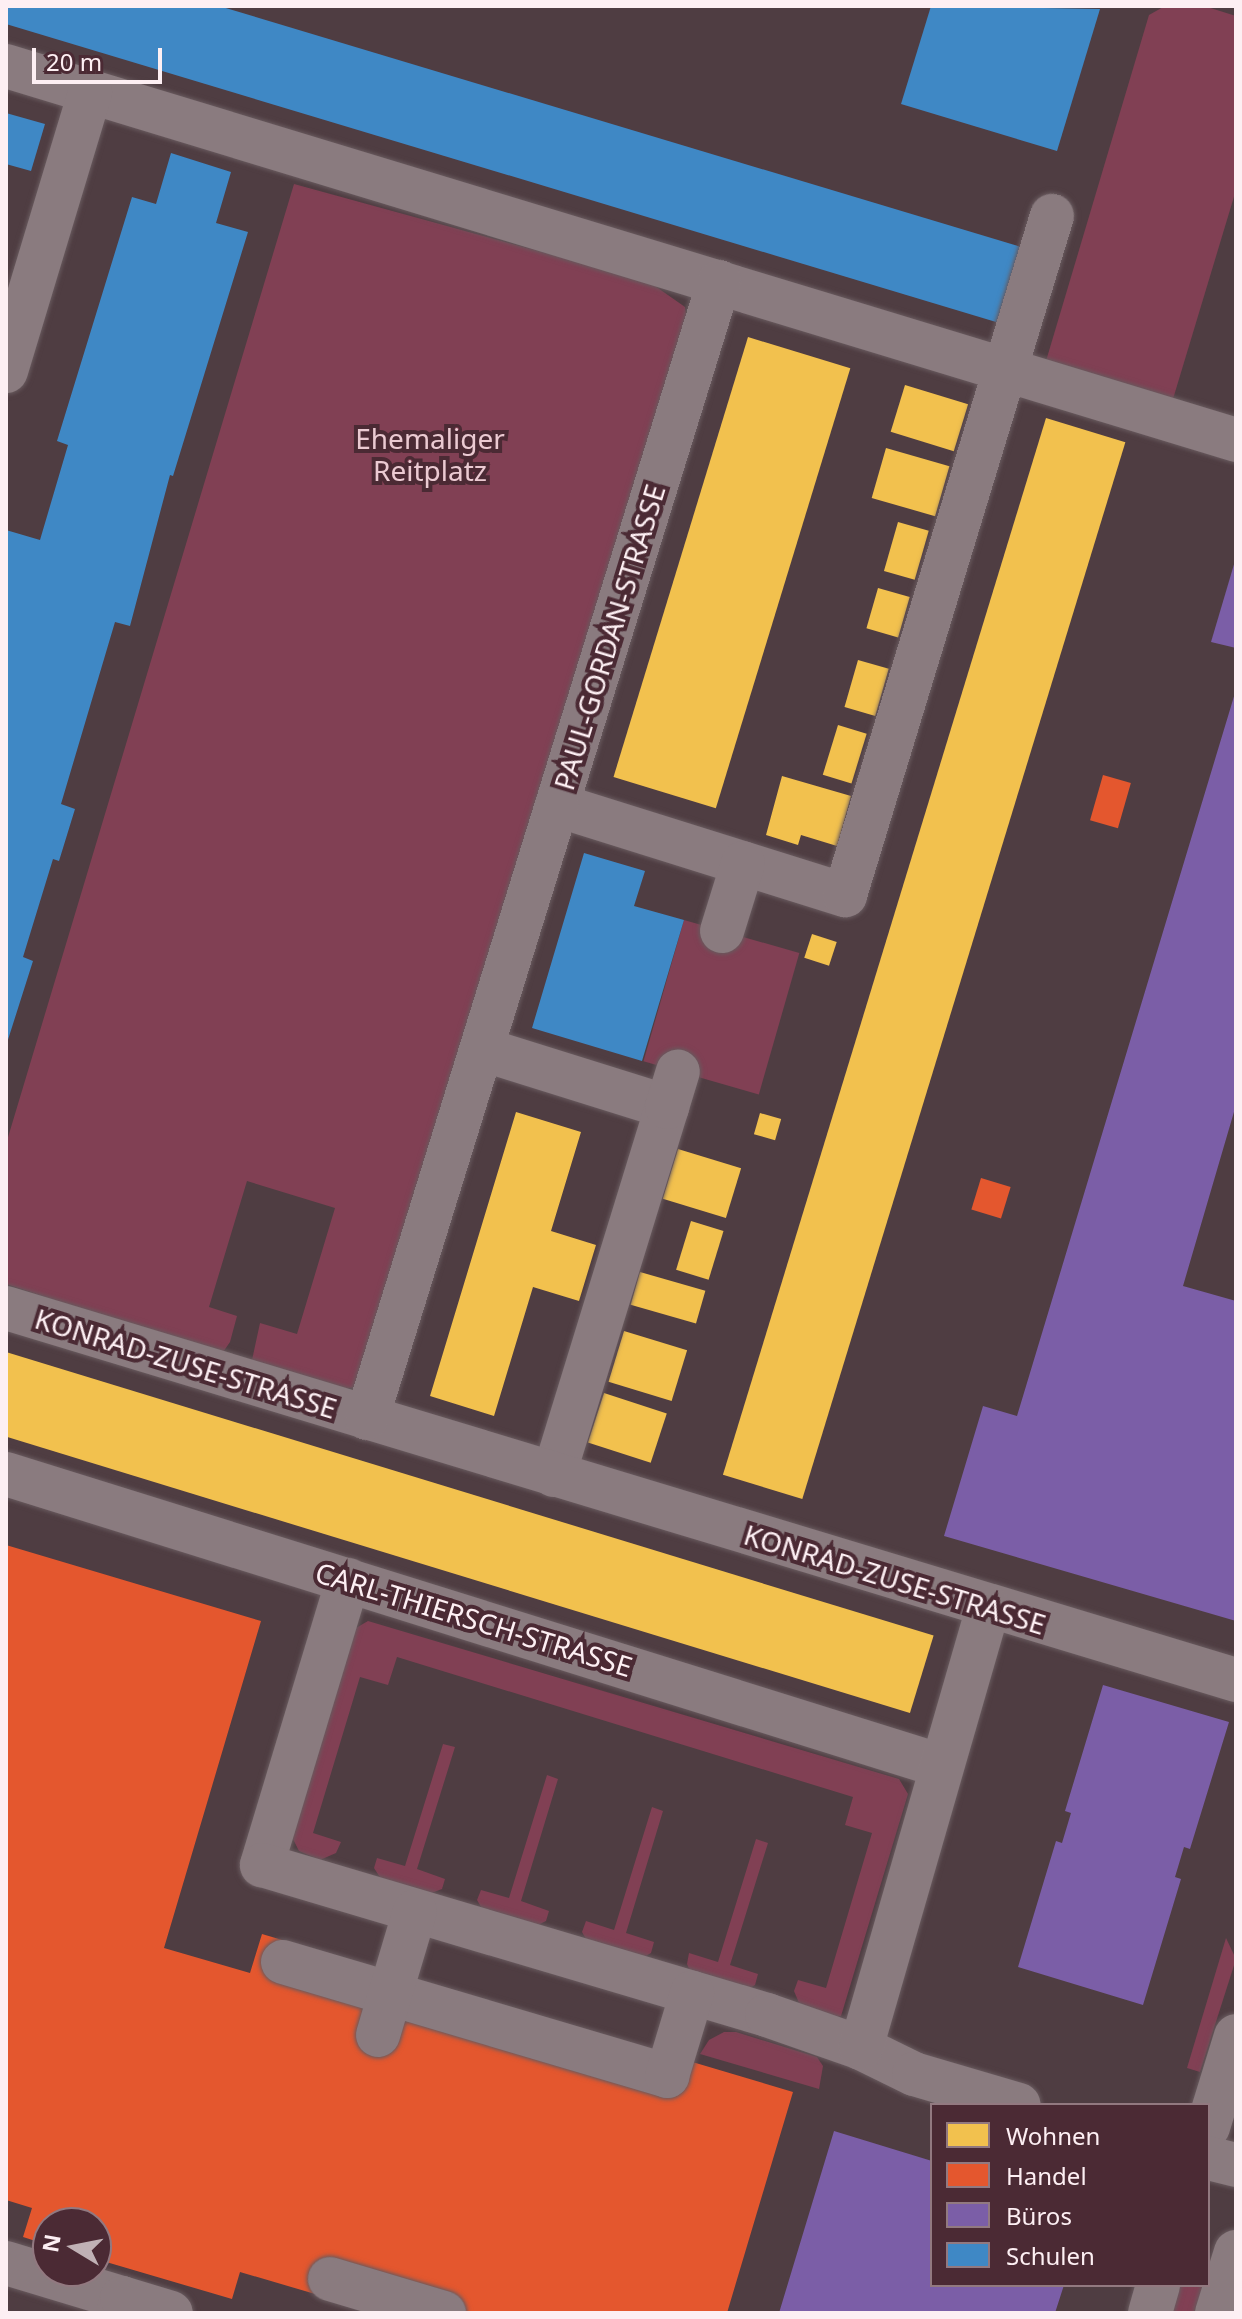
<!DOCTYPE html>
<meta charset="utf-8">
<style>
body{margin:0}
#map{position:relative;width:1242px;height:2319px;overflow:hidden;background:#4f3d42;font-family:"Noto Sans",sans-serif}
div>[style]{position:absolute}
.green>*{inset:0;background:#814054;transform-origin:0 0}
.homes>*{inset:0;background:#f2c14e;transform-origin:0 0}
.shops>*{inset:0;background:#e4572e;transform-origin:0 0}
.offices>*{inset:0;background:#7b5ea7}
.schools>*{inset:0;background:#3f88c5}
.roads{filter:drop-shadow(0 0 2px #685a5e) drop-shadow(0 0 2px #685a5e)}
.minor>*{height:44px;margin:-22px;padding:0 22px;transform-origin:22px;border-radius:22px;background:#8a7b7f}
span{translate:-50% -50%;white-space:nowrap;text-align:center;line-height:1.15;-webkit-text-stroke:8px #4b2a34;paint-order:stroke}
.park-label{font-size:28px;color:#ebcad2}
.street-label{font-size:28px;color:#fdeff3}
.frame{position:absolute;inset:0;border:8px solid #fdeff3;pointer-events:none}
.legend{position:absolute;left:930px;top:2103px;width:280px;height:184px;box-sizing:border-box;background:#4b2a34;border:2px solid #927980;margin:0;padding:10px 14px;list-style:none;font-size:24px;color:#fdeff3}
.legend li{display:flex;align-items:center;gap:16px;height:40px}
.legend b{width:40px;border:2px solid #927980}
.north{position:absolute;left:32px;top:2207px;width:80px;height:80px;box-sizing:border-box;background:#4b2a34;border:2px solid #927980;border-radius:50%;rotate:280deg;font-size:22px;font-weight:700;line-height:32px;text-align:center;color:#fdeff3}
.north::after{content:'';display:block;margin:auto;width:28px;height:36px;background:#c0b1b5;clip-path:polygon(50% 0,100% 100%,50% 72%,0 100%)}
.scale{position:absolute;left:32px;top:48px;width:130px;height:36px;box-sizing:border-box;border:4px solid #fdeff3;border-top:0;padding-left:10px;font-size:24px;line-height:28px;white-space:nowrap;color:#fdeff3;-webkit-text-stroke:6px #4b2a34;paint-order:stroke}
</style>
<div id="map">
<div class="green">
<div style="clip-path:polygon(1165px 6px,1204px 6px,1236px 16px,1236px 190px,1173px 399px,1046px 361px,1149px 15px)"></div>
<div style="clip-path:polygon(294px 184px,648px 281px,685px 307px,688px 326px,359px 1387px,339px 1389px,252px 1360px,260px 1323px,297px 1334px,335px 1208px,247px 1181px,209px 1307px,237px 1316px,230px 1342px,221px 1355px,6px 1284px,6px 1144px)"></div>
<div style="left:684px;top:920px;width:120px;height:147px;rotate:16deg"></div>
<div style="clip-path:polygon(368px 1621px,899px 1779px,908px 1794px,841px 2016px,835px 2018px,799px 2003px,794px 1991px,798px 1980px,826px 1988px,872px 1833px,845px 1825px,853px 1797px,397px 1657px,388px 1685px,360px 1677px,313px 1833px,341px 1842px,336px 1853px,320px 1860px,299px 1851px,293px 1839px,295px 1828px,356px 1628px)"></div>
<div style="clip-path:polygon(443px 1744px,455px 1747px,417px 1869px,445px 1879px,442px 1889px,429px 1894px,381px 1879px,374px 1868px,377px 1858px,405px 1866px)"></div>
<div style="clip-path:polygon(547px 1775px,558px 1779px,521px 1901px,549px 1911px,546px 1921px,538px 1925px,481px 1907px,477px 1900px,481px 1890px,509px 1898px)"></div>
<div style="clip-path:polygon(652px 1807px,663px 1811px,626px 1933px,654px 1942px,651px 1953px,644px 1957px,586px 1939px,582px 1932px,586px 1921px,614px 1930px)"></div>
<div style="clip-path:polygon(756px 1839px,768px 1843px,730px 1965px,758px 1974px,755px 1985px,748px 1989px,690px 1971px,687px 1964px,689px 1953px,718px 1962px)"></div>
<div style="clip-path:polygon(1226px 1938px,1236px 1959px,1200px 2072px,1187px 2068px)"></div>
<div style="clip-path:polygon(724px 2032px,736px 2032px,817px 2057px,823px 2066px,819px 2089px,700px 2054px,709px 2040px)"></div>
<div style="clip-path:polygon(1177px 2285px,1203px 2285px,1194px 2313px,1168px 2313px)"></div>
</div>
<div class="homes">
<div style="left:748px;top:337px;width:107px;height:460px;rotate:17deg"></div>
<div style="left:905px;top:385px;width:66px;height:49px;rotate:17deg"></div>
<div style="left:1046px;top:418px;width:83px;height:1105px;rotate:17deg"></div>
<div style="left:886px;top:448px;width:66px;height:52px;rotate:16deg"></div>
<div style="left:898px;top:522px;width:32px;height:51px;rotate:16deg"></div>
<div style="left:878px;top:588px;width:33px;height:42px;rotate:16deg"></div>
<div style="left:858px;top:660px;width:32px;height:49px;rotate:16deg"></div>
<div style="left:838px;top:725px;width:30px;height:52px;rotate:17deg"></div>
<div style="clip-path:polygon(782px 776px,851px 796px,837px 846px,801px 835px,798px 845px,766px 835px)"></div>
<div style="left:812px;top:934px;width:26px;height:25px;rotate:18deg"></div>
<div style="clip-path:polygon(516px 1112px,581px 1132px,551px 1231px,596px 1245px,579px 1301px,533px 1287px,494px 1416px,430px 1396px)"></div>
<div style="left:760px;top:1113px;width:22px;height:22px;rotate:16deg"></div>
<div style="left:678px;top:1149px;width:66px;height:52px;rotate:17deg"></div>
<div style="left:691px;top:1221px;width:34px;height:51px;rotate:17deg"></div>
<div style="left:640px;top:1272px;width:68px;height:34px;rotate:16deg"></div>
<div style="left:624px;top:1331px;width:66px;height:53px;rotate:17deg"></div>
<div style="left:6px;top:1352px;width:970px;height:81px;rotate:17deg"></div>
<div style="left:604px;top:1393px;width:66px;height:52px;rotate:18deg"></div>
</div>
<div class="shops">
<div style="left:1103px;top:775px;width:29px;height:47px;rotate:16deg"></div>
<div style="left:981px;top:1178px;width:31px;height:33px;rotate:17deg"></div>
<div style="clip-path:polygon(6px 1545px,261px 1621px,164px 1948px,250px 1973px,262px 1934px,793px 2092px,727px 2313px,380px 2313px,240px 2272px,232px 2299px,96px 2259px,96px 2223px,48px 2223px,48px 2245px,23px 2237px,32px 2208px,6px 2200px)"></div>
</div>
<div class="offices">
<div style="clip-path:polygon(1235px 561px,1236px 561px,1236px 648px,1211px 642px)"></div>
<div style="clip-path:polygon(1235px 693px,1236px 1105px,1183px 1286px,1236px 1301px,1236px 1621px,944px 1536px,983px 1406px,1017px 1416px)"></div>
<div style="clip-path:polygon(1103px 1685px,1229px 1722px,1190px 1849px,1184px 1847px,1175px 1877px,1181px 1879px,1143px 2005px,1018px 1967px,1056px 1841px,1062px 1843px,1071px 1813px,1065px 1811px)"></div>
<div style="clip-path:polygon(834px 2131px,932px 2161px,932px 2285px,1064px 2285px,1055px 2313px,779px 2313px)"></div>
</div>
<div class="schools">
<div style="clip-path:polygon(6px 6px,219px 6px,1028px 249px,1006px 325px,6px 24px)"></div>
<div style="clip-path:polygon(931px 6px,1100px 9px,1057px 151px,901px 104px)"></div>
<div style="clip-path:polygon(6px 113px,45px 124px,31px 171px,6px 164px)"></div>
<div style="clip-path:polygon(171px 153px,231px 172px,216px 223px,248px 232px,173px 476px,170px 475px,130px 626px,115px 622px,61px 804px,75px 809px,59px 861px,53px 859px,23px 957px,33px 961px,6px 1046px,6px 530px,40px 540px,68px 445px,57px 441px,132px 197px,156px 204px)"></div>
<div style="clip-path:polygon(584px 853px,645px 871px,634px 906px,684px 920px,642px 1061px,532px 1028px)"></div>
</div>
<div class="roads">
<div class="minor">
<div style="left:6px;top:66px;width:1286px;rotate:16.91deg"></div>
<div style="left:719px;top:282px;width:548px;rotate:107.21deg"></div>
<div style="left:557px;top:805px;width:302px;rotate:17.4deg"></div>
<div style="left:845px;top:895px;width:710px;rotate:-73.05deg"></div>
<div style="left:6px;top:371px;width:291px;rotate:-73.2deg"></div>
<div style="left:722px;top:931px;width:71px;rotate:-72.8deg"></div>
<div style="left:482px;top:1049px;width:194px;rotate:17.4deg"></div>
<div style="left:667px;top:1107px;width:385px;rotate:107.1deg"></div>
<div style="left:667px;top:1107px;width:37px;rotate:-73deg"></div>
<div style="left:6px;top:1308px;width:1285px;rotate:16.83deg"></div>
<div style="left:367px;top:1418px;width:642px;rotate:-72.78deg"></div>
<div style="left:6px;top:1474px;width:980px;rotate:17.33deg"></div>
<div style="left:348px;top:1580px;width:298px;rotate:106.8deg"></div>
<div style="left:262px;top:1865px;width:527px;rotate:16.54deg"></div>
<div style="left:767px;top:2015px;width:100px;rotate:19.3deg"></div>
<div style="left:861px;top:2048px;width:59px;rotate:26.1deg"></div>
<div style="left:914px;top:2074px;width:109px;rotate:16.4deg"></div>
<div style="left:283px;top:1962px;width:401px;rotate:16.5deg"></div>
<div style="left:667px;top:2076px;width:87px;rotate:-73.2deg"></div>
<div style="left:378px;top:2035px;width:129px;rotate:-73.4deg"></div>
<div style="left:861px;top:2048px;width:458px;rotate:-73.9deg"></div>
<div style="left:1208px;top:2127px;width:95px;rotate:-72.9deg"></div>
<div style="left:1208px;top:2158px;width:29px;rotate:14deg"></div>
<div style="left:6px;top:2263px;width:121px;rotate:16.8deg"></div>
<div style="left:122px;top:2298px;width:16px;rotate:105deg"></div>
<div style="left:330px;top:2279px;width:119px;rotate:16.6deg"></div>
<div style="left:122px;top:2298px;width:51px;rotate:17deg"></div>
<div style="left:1150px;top:2313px;width:29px;rotate:-74deg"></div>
<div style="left:1217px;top:2313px;width:64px;rotate:-72.7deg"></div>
</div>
</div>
<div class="park-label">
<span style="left:430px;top:454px">Ehemaliger<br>Reitplatz</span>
</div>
<div class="street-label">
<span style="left:609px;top:637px;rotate:-73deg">PAUL-GORDAN-STRASSE</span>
<span style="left:186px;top:1363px;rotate:17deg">KONRAD-ZUSE-STRASSE</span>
<span style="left:895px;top:1579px;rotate:17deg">KONRAD-ZUSE-STRASSE</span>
<span style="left:474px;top:1619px;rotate:17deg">CARL-THIERSCH-STRASSE</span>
</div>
<div class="frame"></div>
<ul class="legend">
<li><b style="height:22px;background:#f2c14e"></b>Wohnen</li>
<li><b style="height:22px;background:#e4572e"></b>Handel</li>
<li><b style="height:22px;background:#7b5ea7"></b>Büros</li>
<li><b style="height:22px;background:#3f88c5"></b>Schulen</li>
</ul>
<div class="north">N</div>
<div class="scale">20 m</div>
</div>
